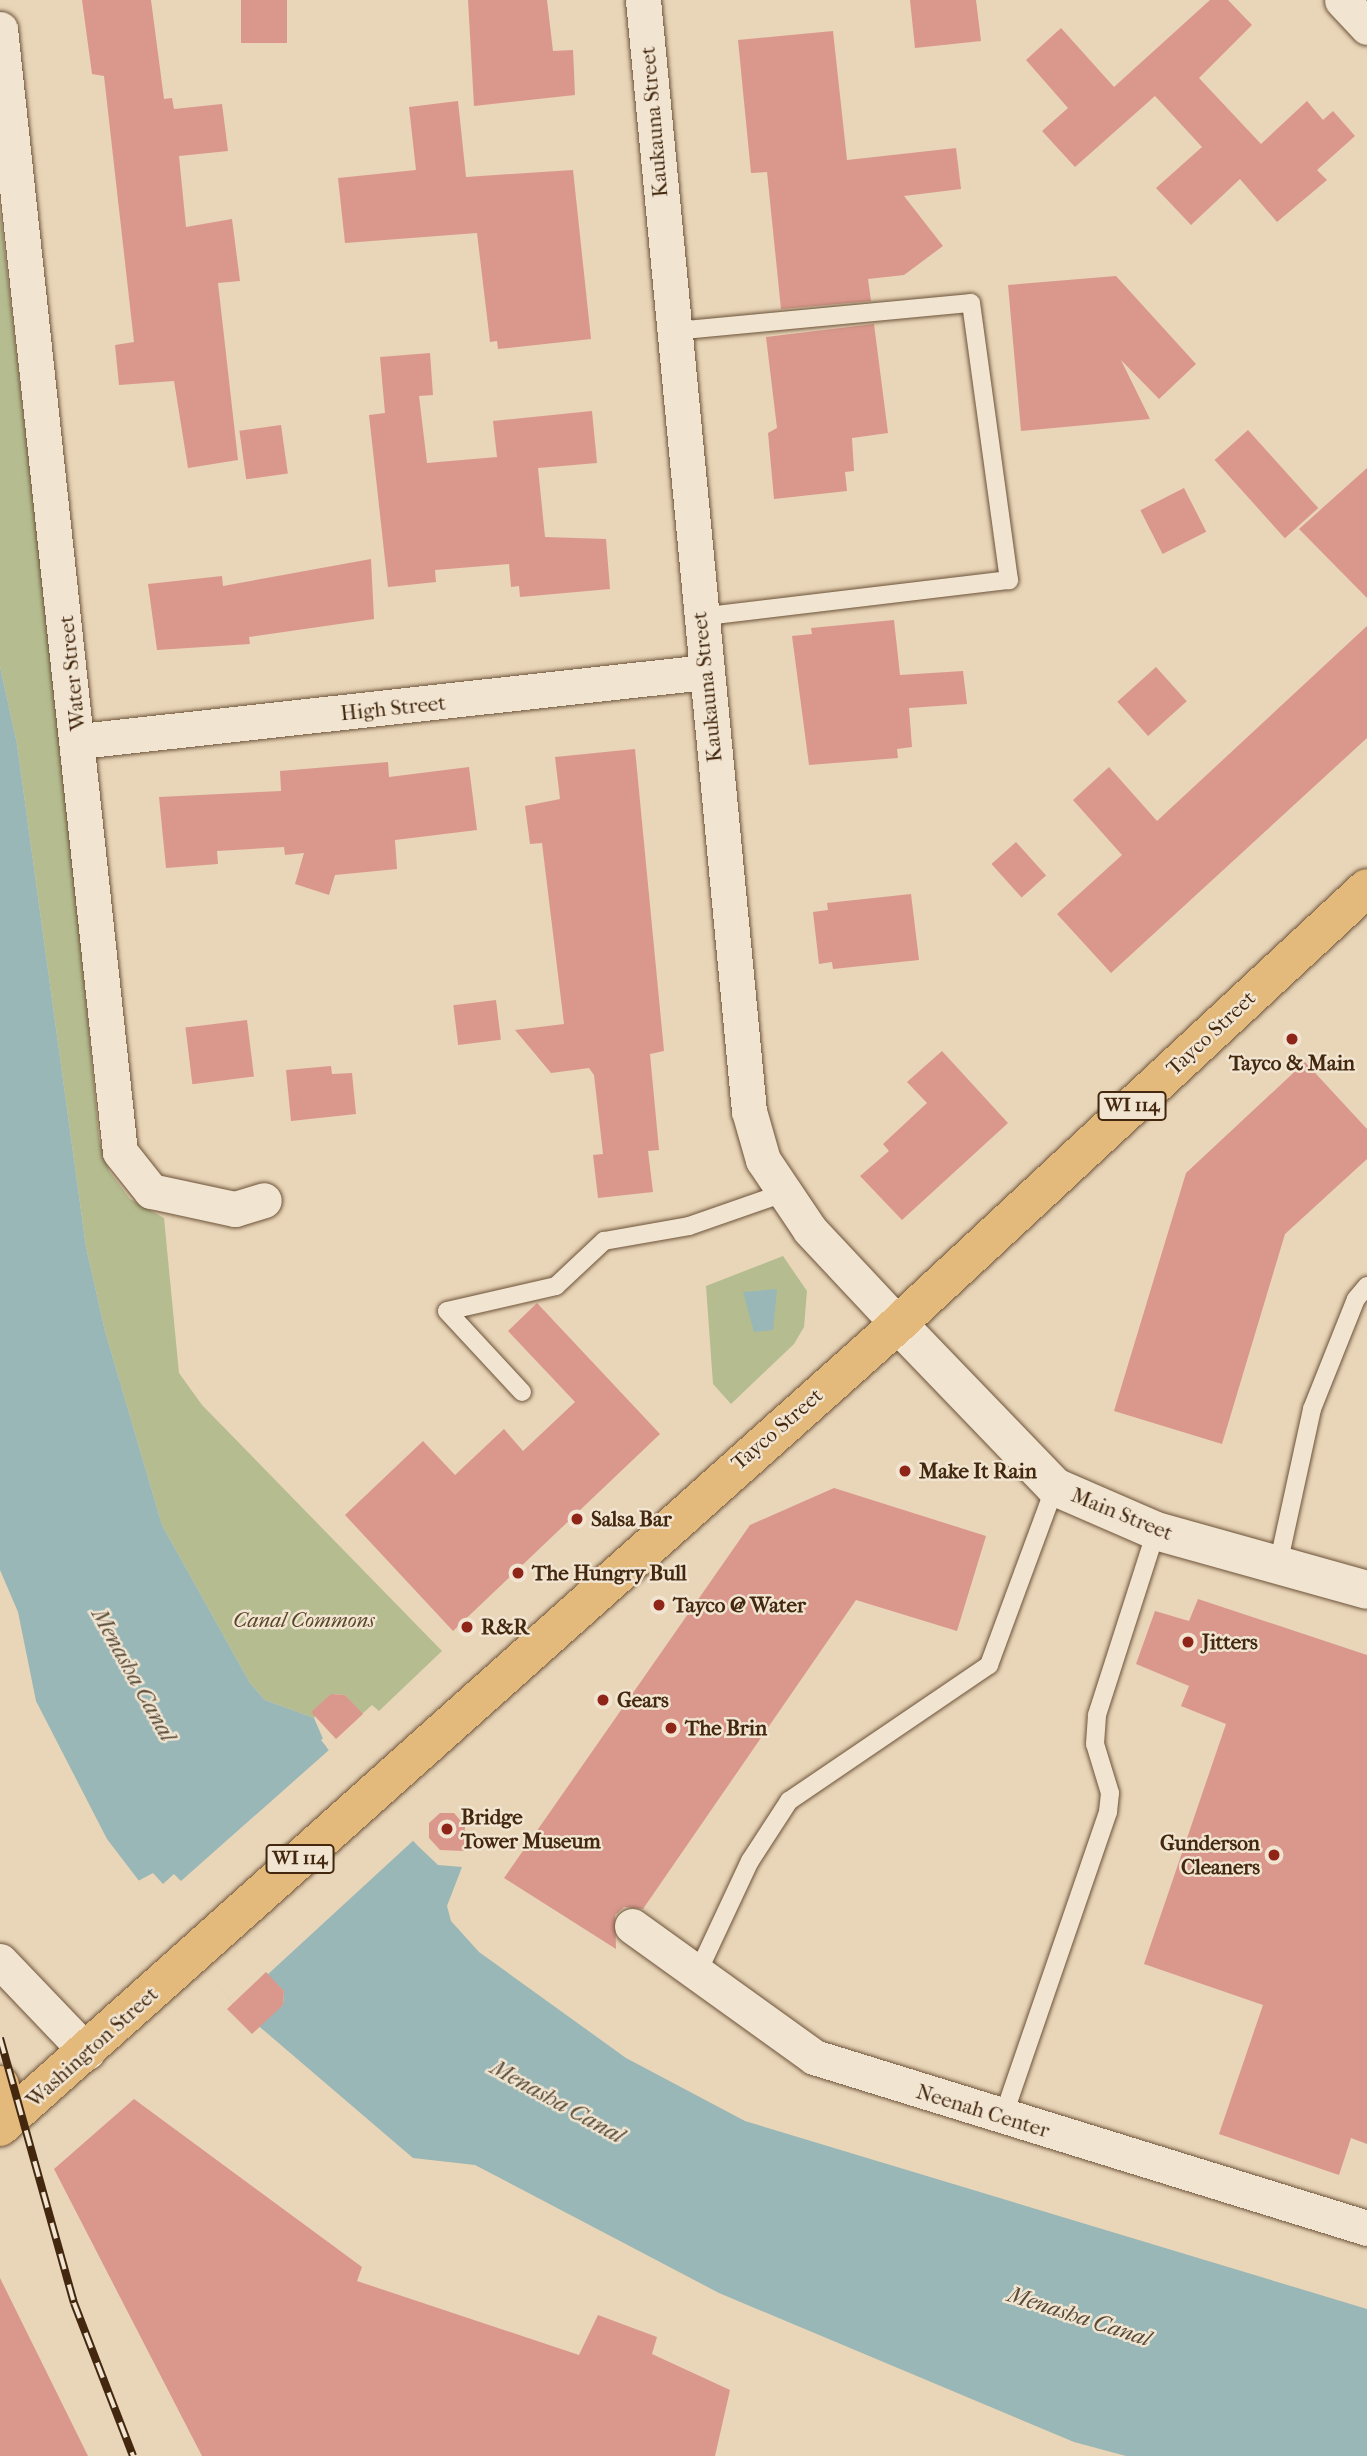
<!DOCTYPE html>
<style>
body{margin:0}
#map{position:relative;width:1367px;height:2456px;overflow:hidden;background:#e9d5b8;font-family:"IM FELL French Canon",serif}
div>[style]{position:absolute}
.green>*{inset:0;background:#b5bd90}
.water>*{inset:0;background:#99b7b6}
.pier>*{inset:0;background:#e9d5b8}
.building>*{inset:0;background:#da988c;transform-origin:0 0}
.roads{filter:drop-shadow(0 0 2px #6c5339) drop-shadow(0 0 2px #6c5339)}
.service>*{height:18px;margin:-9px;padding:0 9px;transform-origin:9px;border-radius:9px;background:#f1e4d1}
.minor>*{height:35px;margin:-17.5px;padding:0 17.5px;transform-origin:17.5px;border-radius:17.5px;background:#f1e4d1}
.secondary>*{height:38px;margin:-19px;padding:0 19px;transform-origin:19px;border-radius:19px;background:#f1e4d1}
.primary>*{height:38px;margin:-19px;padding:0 19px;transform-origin:19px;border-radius:19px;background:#e4ba7c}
.rail>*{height:8px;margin-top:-4px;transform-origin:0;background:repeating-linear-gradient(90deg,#f1e4d1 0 16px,#43280f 0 32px);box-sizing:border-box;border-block:2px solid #43280f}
.dots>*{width:19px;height:19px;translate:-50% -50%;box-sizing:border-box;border:4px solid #f1e4d1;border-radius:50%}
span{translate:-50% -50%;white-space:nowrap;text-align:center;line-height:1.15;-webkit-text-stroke:5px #f1e4d1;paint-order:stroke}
.shield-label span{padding:2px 5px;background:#f1e4d1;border:2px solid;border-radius:5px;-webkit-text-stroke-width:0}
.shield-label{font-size:19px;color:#43280f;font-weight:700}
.street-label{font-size:21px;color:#43280f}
.poi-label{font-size:21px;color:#43280f;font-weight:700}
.left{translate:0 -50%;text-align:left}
.right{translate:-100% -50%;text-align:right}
.park-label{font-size:21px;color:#5a4629;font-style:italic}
.water-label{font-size:23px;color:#584c39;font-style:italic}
</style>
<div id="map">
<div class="green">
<div style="clip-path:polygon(0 210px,66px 784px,99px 1139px,109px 1171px,130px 1199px,164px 1218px,179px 1373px,202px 1405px,442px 1651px,379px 1711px,372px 1705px,362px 1714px,345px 1695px,331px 1694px,314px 1718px,265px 1700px,250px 1683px,162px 1525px,105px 1331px,86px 1247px,17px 744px,0 666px)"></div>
<div style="clip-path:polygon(783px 1256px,807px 1291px,804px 1327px,794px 1344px,731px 1404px,713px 1384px,706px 1286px)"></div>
</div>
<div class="water">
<div style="clip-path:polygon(0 666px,17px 744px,86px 1247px,105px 1331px,162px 1525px,250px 1683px,265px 1700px,314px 1718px,327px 1748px,418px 1846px,438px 1865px,462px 1867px,447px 1906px,451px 1921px,479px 1952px,626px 2058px,745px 2121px,1367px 2309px,1367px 2456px,1126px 2456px,1074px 2442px,719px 2293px,475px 2165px,413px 2158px,233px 2004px,107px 1839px,36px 1701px,18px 1612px,0 1570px)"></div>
<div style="clip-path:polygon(777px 1289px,773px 1330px,754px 1332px,743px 1292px)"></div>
</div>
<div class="pier">
<div style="clip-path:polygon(326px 1736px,416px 1838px,266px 1976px,284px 1991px,283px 2005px,252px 2028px,136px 1882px,153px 1873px,163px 1884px,174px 1874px,181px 1881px,329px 1750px,321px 1740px)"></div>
</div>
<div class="building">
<div style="clip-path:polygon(82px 0,151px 0,164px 99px,172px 98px,174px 109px,222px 104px,228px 151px,179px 156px,186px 227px,232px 219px,240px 281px,218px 283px,238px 460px,188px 468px,174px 381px,119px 385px,115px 345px,134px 342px,104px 76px,92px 74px)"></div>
<div style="left:241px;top:0;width:46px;height:43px"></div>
<div style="clip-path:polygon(468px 0,547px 0,553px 51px,573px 50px,575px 95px,474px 106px)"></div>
<div style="clip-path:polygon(910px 0,976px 0,981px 41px,915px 48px)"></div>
<div style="clip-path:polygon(1210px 0,1228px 0,1252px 25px,1199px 78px,1261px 144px,1307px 101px,1323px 120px,1333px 111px,1355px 136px,1317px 170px,1327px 180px,1277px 222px,1240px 179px,1191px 225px,1156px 188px,1202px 147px,1155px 96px,1075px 167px,1042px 131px,1068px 108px,1026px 60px,1061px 28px,1114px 87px)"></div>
<div style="clip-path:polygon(833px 31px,847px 160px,956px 148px,961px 189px,904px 196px,943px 246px,904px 275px,868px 279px,871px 301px,781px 309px,767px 172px,751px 173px,738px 40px)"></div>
<div style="clip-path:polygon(458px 101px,466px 177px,573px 170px,591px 339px,498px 349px,497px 341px,490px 342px,477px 233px,345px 243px,338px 178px,416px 170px,409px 107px)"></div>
<div style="clip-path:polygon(1116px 276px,1196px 364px,1159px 399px,1121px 360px,1150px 419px,1021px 431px,1008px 285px)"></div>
<div style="clip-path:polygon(874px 324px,888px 433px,852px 438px,854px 471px,845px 472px,847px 491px,774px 499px,768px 433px,777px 428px,766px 337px)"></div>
<div style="clip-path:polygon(430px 353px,433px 395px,419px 396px,427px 463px,497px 457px,493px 421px,592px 411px,597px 463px,538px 468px,545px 537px,606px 539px,610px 589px,520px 597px,519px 586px,511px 587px,509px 564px,435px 570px,436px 582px,388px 587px,369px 415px,385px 413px,380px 357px)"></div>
<div style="left:281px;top:425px;width:49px;height:42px;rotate:82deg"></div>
<div style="left:1248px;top:430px;width:105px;height:45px;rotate:48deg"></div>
<div style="clip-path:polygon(1367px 468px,1367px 598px,1299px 529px)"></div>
<div style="left:1184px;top:488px;width:49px;height:49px;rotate:63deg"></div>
<div style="clip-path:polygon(371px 559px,374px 619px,249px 637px,250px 644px,157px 650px,148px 584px,222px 576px,223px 586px)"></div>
<div style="clip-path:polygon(894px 620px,900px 675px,963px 671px,967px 704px,909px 708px,912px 747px,897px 749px,898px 758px,809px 765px,792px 636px,812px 634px,811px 628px)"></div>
<div style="clip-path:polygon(1367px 626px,1367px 738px,1111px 973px,1057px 914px,1122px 855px,1073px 800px,1109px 767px,1157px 821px)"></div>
<div style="left:1156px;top:667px;width:46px;height:52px;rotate:48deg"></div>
<div style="clip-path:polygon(635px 749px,664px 1051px,650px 1054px,659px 1150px,648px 1151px,653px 1192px,598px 1198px,593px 1155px,603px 1154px,594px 1075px,589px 1068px,551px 1073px,515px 1030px,564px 1024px,542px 843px,530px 844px,525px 806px,560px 799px,555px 757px)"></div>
<div style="clip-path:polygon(388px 762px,389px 777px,469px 767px,477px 830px,395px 840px,397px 869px,335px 875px,329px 895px,295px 884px,304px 853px,285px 855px,284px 847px,217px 851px,218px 864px,166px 868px,159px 797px,281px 791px,280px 771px)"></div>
<div style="left:1016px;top:842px;width:45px;height:33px;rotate:48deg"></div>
<div style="clip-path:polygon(911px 894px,919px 960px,833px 969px,832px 962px,819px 964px,813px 912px,828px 910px,827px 903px)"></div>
<div style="left:496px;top:1000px;width:40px;height:43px;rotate:83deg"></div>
<div style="left:247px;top:1020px;width:57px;height:62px;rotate:83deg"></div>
<div style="clip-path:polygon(942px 1051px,1008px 1123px,902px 1220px,860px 1176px,889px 1151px,883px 1144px,927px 1103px,907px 1082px)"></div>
<div style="clip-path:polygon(1305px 1062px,1367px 1129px,1367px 1159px,1285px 1234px,1222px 1444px,1114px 1411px,1186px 1173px)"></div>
<div style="clip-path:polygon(331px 1066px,332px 1074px,352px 1073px,356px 1114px,291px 1121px,286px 1070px)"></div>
<div style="clip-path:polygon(537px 1303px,660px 1434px,453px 1631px,345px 1515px,423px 1441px,455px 1475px,504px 1429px,523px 1451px,575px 1402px,508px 1331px)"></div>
<div style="clip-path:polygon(834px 1488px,986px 1536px,957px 1631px,856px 1600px,643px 1909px,624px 1907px,615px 1915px,616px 1949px,504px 1878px,750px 1525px)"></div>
<div style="clip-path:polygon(1198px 1599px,1367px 1655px,1367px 2144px,1351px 2138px,1339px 2175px,1219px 2134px,1263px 2005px,1144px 1964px,1226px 1724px,1181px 1706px,1189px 1686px,1136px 1664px,1155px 1611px,1189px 1621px)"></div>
<div style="clip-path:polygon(331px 1694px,345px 1695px,363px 1714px,336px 1739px,311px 1712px)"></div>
<div style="clip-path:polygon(440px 1813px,454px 1813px,465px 1826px,464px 1851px,440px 1850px,429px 1838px,429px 1823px)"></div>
<div style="clip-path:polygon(266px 1972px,284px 1991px,283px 2005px,252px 2034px,227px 2009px)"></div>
<div style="clip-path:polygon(134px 2099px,362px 2267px,357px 2281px,579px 2355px,598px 2315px,657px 2337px,652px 2354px,730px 2390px,715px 2456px,202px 2456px,54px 2169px)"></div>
<div style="clip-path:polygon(0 2278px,88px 2456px,0 2456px)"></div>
</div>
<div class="roads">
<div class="service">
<div style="left:674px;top:331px;width:298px;rotate:-5.4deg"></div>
<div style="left:971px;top:303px;width:280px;rotate:82.2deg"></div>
<div style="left:1009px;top:580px;width:311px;rotate:173.2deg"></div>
<div style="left:522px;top:1392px;width:110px;rotate:-132.8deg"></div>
<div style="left:447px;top:1311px;width:112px;rotate:-12.9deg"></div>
<div style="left:556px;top:1286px;width:66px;rotate:-43.2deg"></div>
<div style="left:604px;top:1241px;width:86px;rotate:-10deg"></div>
<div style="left:689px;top:1226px;width:101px;rotate:-19.2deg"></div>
<div style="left:1278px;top:1565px;width:160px;rotate:-77.7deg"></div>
<div style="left:1312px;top:1409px;width:118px;rotate:-68.2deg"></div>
<div style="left:1356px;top:1299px;width:17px;rotate:-50deg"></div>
<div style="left:697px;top:1974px;width:125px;rotate:-64.9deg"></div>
<div style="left:750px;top:1861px;width:72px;rotate:-57deg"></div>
<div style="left:789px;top:1801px;width:242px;rotate:-34.2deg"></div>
<div style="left:989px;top:1665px;width:190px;rotate:-69.7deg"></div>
<div style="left:1003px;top:2117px;width:323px;rotate:-71deg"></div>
<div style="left:1108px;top:1812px;width:19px;rotate:-84deg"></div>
<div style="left:1110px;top:1793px;width:51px;rotate:-107deg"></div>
<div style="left:1095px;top:1744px;width:29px;rotate:-86deg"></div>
<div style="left:1097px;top:1715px;width:193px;rotate:-72.2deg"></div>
</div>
<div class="minor">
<div style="left:643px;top:0;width:1116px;rotate:84.55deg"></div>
<div style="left:749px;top:1111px;width:51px;rotate:74.1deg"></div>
<div style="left:763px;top:1160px;width:84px;rotate:56.1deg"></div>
<div style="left:810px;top:1230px;width:129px;rotate:46.9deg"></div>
<div style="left:1342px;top:0;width:37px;rotate:47deg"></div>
<div style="left:0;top:29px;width:1129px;rotate:83.9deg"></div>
<div style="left:120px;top:1152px;width:50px;rotate:51.5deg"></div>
<div style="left:151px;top:1191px;width:86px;rotate:12.1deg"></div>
<div style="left:235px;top:1209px;width:30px;rotate:-17deg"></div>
<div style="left:80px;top:741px;width:629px;rotate:-6.3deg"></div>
<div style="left:632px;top:1926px;width:224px;rotate:35.7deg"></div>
<div style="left:814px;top:2057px;width:579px;rotate:17.18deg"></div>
<div style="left:0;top:1961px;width:126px;rotate:46.3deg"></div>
</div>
<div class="secondary">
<div style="left:898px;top:1324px;width:226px;rotate:46.1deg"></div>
<div style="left:1055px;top:1487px;width:110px;rotate:23.5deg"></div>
<div style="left:1156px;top:1531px;width:219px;rotate:15.6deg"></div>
</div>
<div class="primary">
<div style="left:0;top:2085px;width:40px;rotate:87.1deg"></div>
<div style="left:0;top:2127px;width:1205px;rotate:-41.8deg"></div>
<div style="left:898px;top:1324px;width:640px;rotate:-42.91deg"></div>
</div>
</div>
<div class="rail">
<div style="left:0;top:2038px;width:275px;rotate:74.4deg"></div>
<div style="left:74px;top:2303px;width:164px;rotate:68.9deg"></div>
</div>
<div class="dots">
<div style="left:1292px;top:1039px;background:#8f2418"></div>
<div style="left:905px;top:1471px;background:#8f2418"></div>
<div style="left:577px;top:1519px;background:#8f2418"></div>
<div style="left:518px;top:1573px;background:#8f2418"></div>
<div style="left:659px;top:1605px;background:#8f2418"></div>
<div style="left:467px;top:1627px;background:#8f2418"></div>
<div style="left:1188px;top:1642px;background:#8f2418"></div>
<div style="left:603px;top:1700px;background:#8f2418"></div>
<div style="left:671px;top:1728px;background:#8f2418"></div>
<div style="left:447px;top:1829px;background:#8f2418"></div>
<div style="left:1274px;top:1855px;background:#8f2418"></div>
</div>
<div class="shield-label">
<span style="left:1132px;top:1106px">WI 114</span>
<span style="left:300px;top:1859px">WI 114</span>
</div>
<div class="street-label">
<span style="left:654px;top:122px;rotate:-95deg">Kaukauna Street</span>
<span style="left:72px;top:673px;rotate:-96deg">Water Street</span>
<span style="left:707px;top:687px;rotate:-96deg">Kaukauna Street</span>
<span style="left:393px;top:708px;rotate:-6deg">High Street</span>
<span style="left:1211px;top:1033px;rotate:-43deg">Tayco Street</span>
<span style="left:777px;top:1429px;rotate:-41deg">Tayco Street</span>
<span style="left:1122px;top:1514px;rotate:22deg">Main Street</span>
<span style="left:92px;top:2047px;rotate:-42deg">Washington Street</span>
<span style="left:983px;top:2111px;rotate:17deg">Neenah Center</span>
</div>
<div class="poi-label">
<span style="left:1292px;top:1063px">Tayco &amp; Main</span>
<span class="left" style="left:919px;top:1471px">Make It Rain</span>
<span class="left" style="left:591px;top:1519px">Salsa Bar</span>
<span class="left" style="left:532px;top:1573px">The Hungry Bull</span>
<span class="left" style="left:673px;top:1605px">Tayco @ Water</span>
<span class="left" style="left:481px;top:1627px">R&amp;R</span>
<span class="left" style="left:1202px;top:1642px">Jitters</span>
<span class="left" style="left:617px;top:1700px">Gears</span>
<span class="left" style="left:685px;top:1728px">The Brin</span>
<span class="left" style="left:461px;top:1829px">Bridge<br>Tower Museum</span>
<span class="right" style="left:1260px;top:1855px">Gunderson<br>Cleaners</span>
</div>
<div class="park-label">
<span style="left:304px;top:1620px">Canal Commons</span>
</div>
<div class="water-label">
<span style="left:133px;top:1675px;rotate:61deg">Menasha Canal</span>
<span style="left:557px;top:2102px;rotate:29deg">Menasha Canal</span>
<span style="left:1079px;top:2317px;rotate:18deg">Menasha Canal</span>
</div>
</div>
